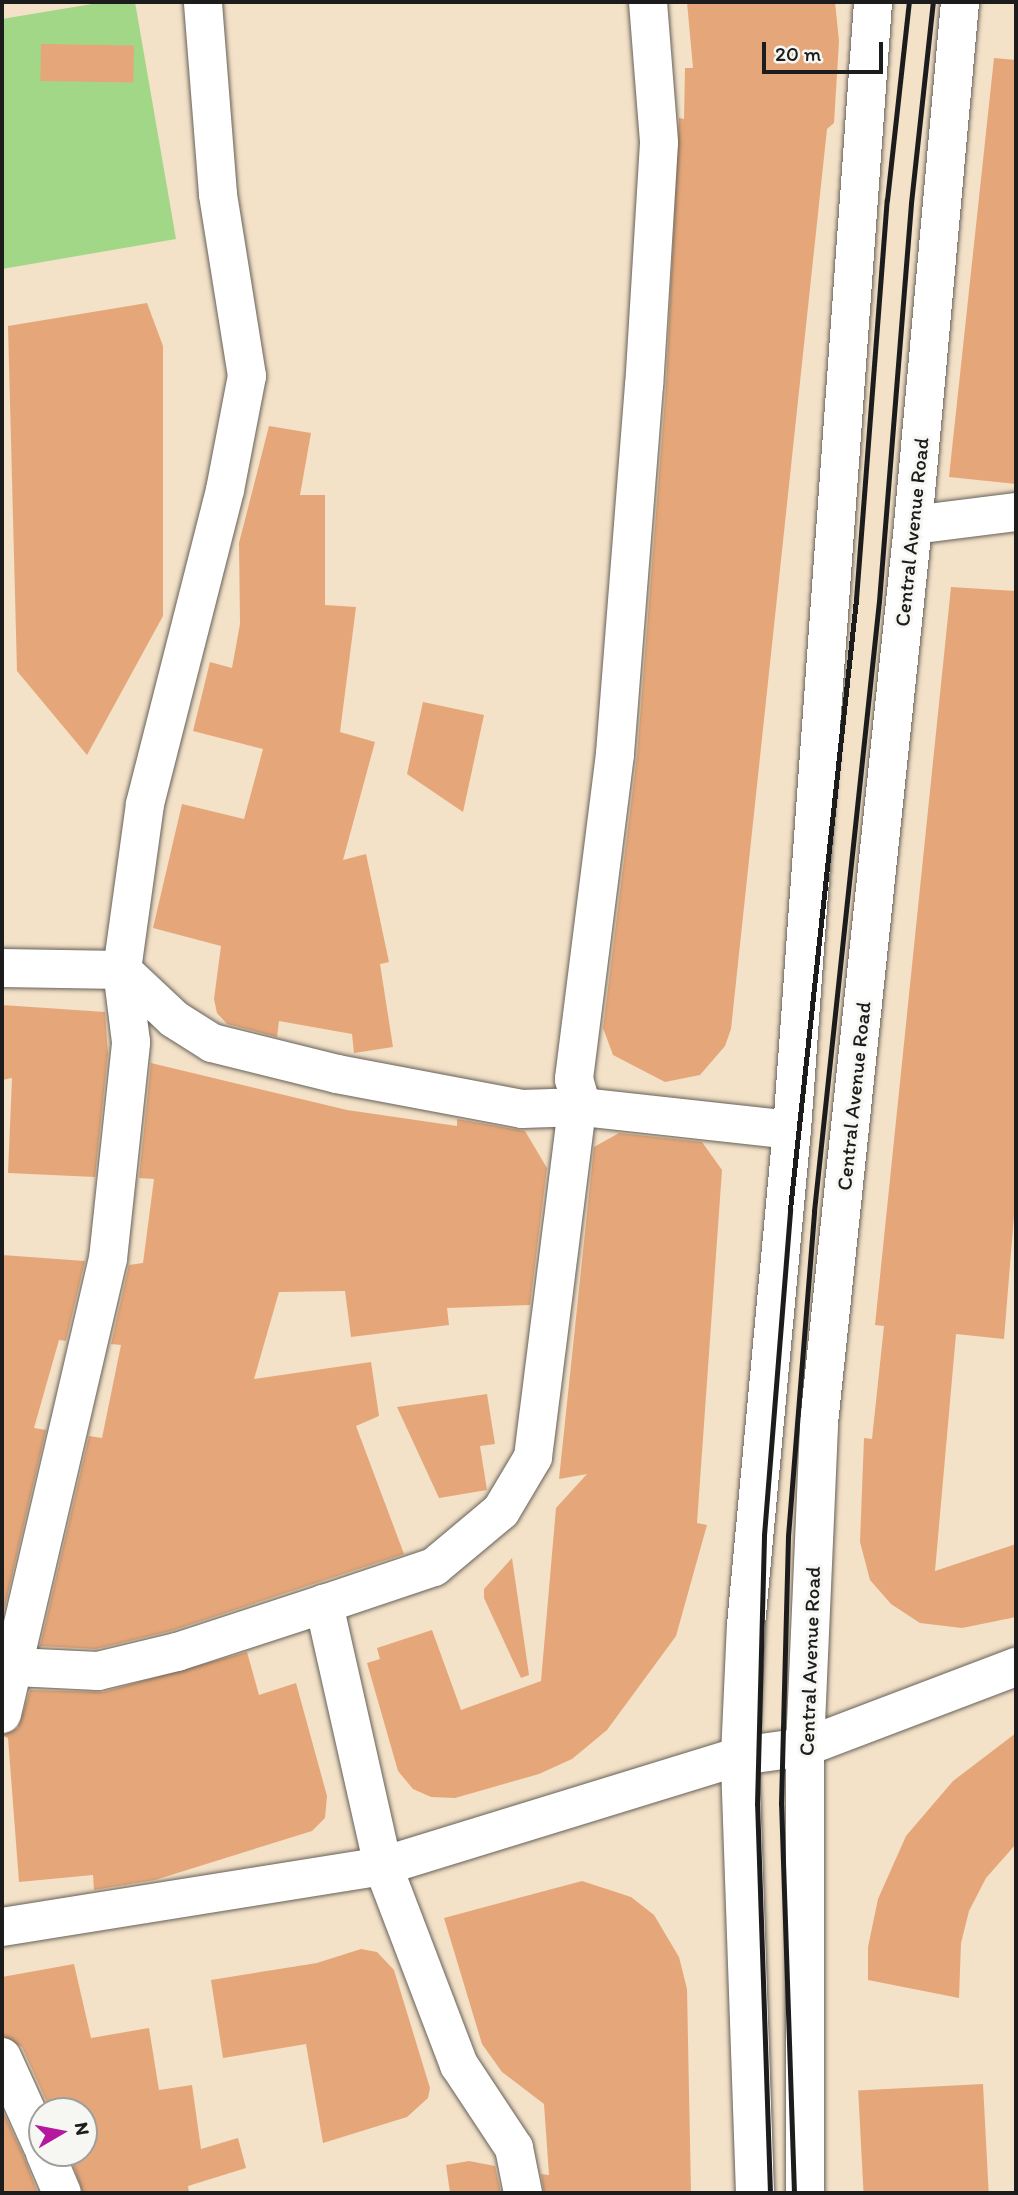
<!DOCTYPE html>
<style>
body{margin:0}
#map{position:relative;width:1018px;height:2195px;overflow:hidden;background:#f3e1c8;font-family:Itim,sans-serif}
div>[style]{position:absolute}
.green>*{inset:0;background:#a2d787}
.building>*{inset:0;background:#e5a77a;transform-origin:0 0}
.roads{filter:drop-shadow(0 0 2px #676158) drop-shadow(0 0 2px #676158)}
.minor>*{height:38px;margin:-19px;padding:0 19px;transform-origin:19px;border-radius:19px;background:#fff}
.major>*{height:38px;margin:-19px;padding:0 19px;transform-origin:19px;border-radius:19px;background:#fff}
.rail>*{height:5px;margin:-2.5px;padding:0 2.5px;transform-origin:2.5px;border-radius:2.5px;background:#1c1c1c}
span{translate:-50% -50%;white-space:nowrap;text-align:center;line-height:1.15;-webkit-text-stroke:6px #f6f6f2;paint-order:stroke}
.street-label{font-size:21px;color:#1c1c1c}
.frame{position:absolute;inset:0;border:4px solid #1c1c1c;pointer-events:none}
.north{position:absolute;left:28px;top:2097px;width:70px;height:70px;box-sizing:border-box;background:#f6f6f2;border:2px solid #9f9f9c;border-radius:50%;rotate:80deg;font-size:19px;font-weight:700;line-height:28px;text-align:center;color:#1c1c1c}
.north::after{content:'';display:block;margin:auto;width:24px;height:32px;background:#b5179e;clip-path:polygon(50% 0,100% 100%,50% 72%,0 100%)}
.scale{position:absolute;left:762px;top:42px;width:121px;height:32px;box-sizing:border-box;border:4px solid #1c1c1c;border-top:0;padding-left:9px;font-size:21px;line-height:24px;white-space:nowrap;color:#1c1c1c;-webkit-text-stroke:5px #f6f6f2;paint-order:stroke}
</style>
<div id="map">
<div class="green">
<div style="clip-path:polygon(104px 2px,135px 2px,176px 239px,2px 269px,2px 19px)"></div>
</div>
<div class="building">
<div style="clip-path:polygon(687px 2px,835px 2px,839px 41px,834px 123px,827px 129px,731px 1029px,725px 1046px,700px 1075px,665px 1082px,613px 1055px,603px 1028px,637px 756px,666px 386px,679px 118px,684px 119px,685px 68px,693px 68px)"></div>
<div style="left:41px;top:44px;width:93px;height:37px;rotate:1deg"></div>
<div style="clip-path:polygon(994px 58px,1016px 60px,1016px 484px,949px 477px)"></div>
<div style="clip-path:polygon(147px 303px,163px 346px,163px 616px,87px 755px,17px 671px,8px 326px)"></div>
<div style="clip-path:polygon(269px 426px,311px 433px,300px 495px,325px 495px,325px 605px,356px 607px,340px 732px,375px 742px,343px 860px,366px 854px,389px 962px,380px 964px,393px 1047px,354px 1053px,352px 1034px,279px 1021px,277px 1037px,227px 1024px,217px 1013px,214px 999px,221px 946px,153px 928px,182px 804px,244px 819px,263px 749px,193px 731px,210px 662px,232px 668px,240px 624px,239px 543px)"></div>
<div style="clip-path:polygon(951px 587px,1016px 591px,1016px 1191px,1004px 1339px,956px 1334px,935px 1571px,1016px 1544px,1016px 1617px,962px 1628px,920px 1623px,891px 1604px,870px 1580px,860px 1542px,864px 1438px,872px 1439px,884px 1326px,875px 1325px)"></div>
<div style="clip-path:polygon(423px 702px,484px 715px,463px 812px,407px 774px)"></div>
<div style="clip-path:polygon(2px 1005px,105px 1012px,108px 1053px,95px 1177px,8px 1173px,12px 1078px,2px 1080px)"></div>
<div style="clip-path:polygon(151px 1063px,347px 1110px,457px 1126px,457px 1119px,525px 1131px,547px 1168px,530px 1305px,447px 1308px,449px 1325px,351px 1337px,345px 1291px,279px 1292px,254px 1379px,371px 1362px,379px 1416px,356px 1426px,404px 1554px,171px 1631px,96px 1649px,40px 1646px,89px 1436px,102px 1438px,121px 1345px,111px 1344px,129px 1265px,143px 1263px,154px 1179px,139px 1178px)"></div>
<div style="clip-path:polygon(619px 1133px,702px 1142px,722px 1170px,697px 1523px,707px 1525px,676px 1636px,607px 1730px,572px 1759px,539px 1774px,455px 1798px,431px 1797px,413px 1789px,398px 1771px,367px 1663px,380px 1659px,377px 1648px,432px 1630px,461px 1710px,541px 1681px,556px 1508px,587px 1474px,559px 1479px,594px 1147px)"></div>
<div style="clip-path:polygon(2px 1255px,85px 1261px,66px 1341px,59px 1340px,34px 1428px,46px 1430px,2px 1619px)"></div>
<div style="clip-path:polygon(487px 1394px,495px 1444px,480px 1446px,487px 1490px,439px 1498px,397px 1407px)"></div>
<div style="clip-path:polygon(512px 1558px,529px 1675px,521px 1678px,484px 1598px,484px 1589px)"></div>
<div style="clip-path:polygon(247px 1652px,259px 1695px,296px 1683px,327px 1796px,325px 1818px,312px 1831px,155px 1880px,94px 1890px,93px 1875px,19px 1882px,8px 1738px,2px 1735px,18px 1728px,30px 1690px,103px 1692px)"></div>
<div style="clip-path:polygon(1016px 1733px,1016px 1844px,986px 1878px,969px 1911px,961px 1943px,959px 1998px,868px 1980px,868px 1947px,878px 1899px,906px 1836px,953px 1781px)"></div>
<div style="clip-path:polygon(582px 1881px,631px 1897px,654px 1915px,679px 1957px,687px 1989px,691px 2193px,544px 2193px,541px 2174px,549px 2175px,544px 2104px,502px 2072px,482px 2044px,444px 1918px)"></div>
<div style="clip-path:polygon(361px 1949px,377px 1952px,394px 1970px,430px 2088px,428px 2098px,407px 2117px,323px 2143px,306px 2044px,223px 2058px,211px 1980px,317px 1963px)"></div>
<div style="clip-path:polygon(74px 1964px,91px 2038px,149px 2028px,159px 2090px,192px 2085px,201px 2149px,238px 2138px,246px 2168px,188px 2186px,189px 2193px,83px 2193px,69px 2153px,84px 2153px,84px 2111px,51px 2111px,22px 2047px,2px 2036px,2px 1977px)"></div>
<div style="left:983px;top:2084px;width:109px;height:125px;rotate:87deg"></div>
<div style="clip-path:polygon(2px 2109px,24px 2157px,38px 2193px,2px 2193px)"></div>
<div style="clip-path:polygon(469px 2161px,495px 2166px,501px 2193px,450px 2193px,446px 2165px)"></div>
</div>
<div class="roads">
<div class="minor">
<div style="left:648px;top:2px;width:141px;rotate:85.5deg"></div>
<div style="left:659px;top:143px;width:242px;rotate:93.5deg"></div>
<div style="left:644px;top:385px;width:370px;rotate:94.5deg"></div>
<div style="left:615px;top:754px;width:328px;rotate:97.2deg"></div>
<div style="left:574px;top:1079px;width:29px;rotate:74deg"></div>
<div style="left:582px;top:1107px;width:211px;rotate:6.3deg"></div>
<div style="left:913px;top:525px;width:104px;rotate:-7.2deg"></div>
<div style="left:2px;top:968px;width:120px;rotate:1deg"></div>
<div style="left:122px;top:970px;width:71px;rotate:43.3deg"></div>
<div style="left:174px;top:1019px;width:45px;rotate:32.3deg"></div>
<div style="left:212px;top:1043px;width:129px;rotate:13.9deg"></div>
<div style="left:337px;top:1074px;width:188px;rotate:10.7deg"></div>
<div style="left:522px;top:1109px;width:60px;rotate:-1.9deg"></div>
<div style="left:15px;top:1667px;width:83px;rotate:2.8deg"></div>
<div style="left:98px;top:1671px;width:81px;rotate:-13.5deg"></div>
<div style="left:177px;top:1652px;width:155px;rotate:-18.1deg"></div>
<div style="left:2px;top:1714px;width:467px;rotate:-76.9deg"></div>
<div style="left:108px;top:1259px;width:218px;rotate:-83.9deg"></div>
<div style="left:131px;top:1042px;width:73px;rotate:-97.1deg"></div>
<div style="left:122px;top:970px;width:168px;rotate:-82.1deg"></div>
<div style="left:145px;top:804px;width:324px;rotate:-75.7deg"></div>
<div style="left:225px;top:490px;width:116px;rotate:-79.1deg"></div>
<div style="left:247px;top:376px;width:184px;rotate:-99.1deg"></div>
<div style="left:218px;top:194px;width:193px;rotate:-94.5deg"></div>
<div style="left:2px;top:1927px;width:386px;rotate:-9.1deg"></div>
<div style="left:383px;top:1866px;width:374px;rotate:-17.1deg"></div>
<div style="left:740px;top:1756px;width:66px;rotate:-7.9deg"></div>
<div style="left:805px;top:1747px;width:226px;rotate:-20.8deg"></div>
<div style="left:2px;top:2057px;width:97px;rotate:65.6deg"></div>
<div style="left:45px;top:2153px;width:43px;rotate:67deg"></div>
<div style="left:523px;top:2193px;width:46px;rotate:-101.3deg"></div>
<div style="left:514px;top:2148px;width:100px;rotate:-123.5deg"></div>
<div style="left:459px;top:2065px;width:213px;rotate:-110.9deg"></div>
<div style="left:383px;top:1866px;width:269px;rotate:-102.7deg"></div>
<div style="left:324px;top:1604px;width:116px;rotate:-18.6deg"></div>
<div style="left:434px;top:1567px;width:87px;rotate:-39.9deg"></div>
<div style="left:501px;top:1511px;width:63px;rotate:-59.3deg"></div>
<div style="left:533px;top:1457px;width:353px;rotate:-82.8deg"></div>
</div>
<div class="major">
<div style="left:755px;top:2193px;width:437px;rotate:-92deg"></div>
<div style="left:740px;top:1756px;width:131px;rotate:-87.4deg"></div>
<div style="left:746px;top:1625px;width:497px;rotate:-84.7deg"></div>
<div style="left:792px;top:1130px;width:1131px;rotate:-85.89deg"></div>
<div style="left:805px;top:2193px;width:446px;rotate:-90deg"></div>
<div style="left:805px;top:1747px;width:324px;rotate:-87.5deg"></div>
<div style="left:819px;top:1423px;width:903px;rotate:-84.02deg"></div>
<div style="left:913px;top:525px;width:525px;rotate:-84.86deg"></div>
</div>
</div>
<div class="rail">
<div style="left:770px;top:2193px;width:389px;rotate:-91.9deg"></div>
<div style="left:757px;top:1804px;width:269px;rotate:-88.5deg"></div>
<div style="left:764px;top:1535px;width:327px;rotate:-85.4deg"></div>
<div style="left:790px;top:1209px;width:614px;rotate:-83.82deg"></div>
<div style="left:856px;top:599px;width:400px;rotate:-85.6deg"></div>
<div style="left:887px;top:200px;width:199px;rotate:-83.7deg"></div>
<div style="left:794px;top:2193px;width:389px;rotate:-91.9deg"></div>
<div style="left:781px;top:1804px;width:268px;rotate:-88.5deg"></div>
<div style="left:788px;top:1536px;width:326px;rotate:-85.4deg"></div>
<div style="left:814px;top:1211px;width:613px;rotate:-83.92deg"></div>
<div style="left:879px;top:601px;width:399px;rotate:-85.4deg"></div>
<div style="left:911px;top:203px;width:202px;rotate:-83.8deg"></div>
</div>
<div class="street-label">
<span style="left:912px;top:532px;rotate:-84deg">Central Avenue Road</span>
<span style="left:854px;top:1096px;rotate:-84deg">Central Avenue Road</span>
<span style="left:810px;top:1661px;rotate:-88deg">Central Avenue Road</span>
</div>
<div class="frame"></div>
<div class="north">N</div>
<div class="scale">20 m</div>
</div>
